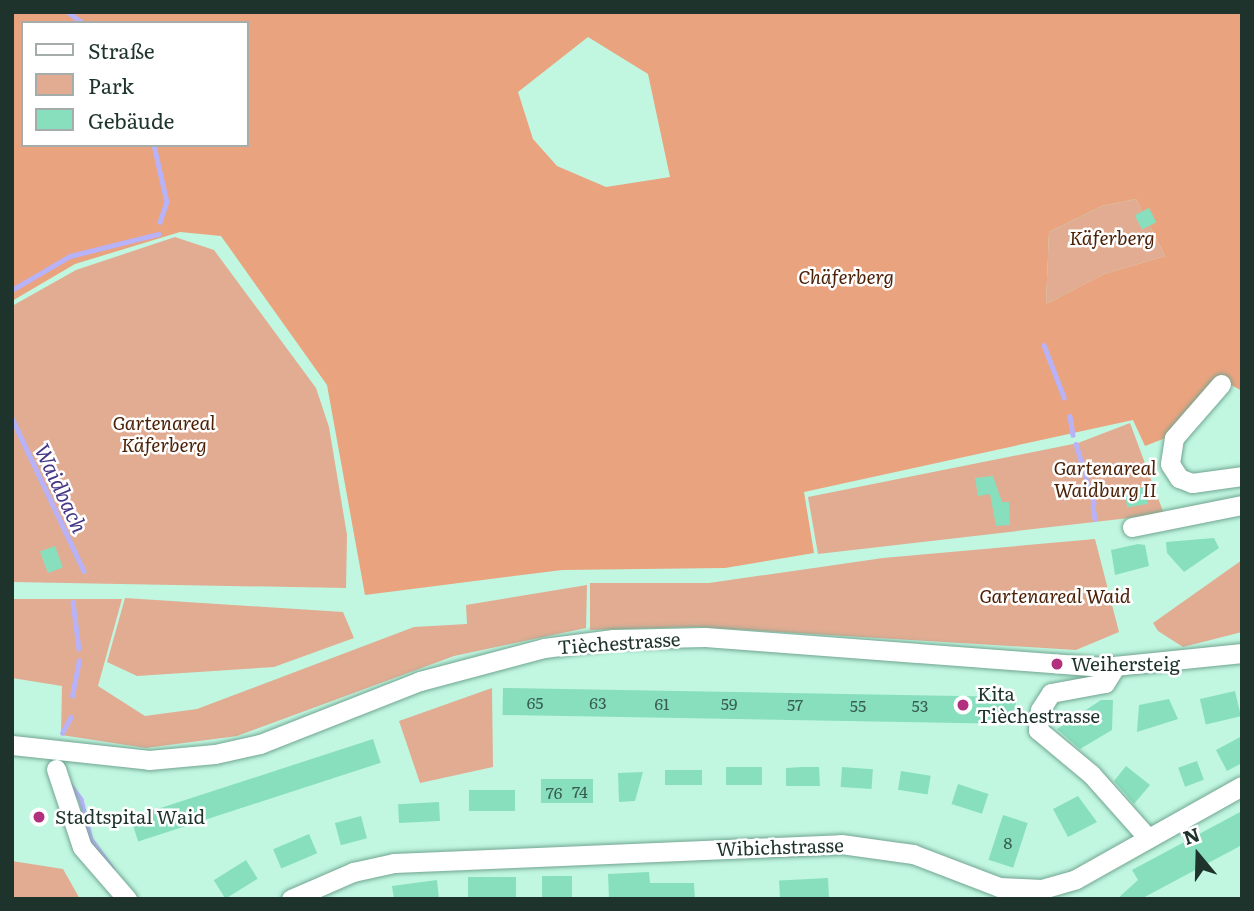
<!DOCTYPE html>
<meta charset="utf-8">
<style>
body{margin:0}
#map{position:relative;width:1254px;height:911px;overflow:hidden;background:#c1f7e1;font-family:Literata,serif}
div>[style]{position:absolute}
.green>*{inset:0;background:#e1ac92}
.forest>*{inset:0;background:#eaa37f}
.stream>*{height:4.5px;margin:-2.25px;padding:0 2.25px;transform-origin:2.25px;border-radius:2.25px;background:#b8b2f8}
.building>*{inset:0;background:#88dfbe;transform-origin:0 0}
.roads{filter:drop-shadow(0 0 2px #72a591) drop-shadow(0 0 2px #72a591)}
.minor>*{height:19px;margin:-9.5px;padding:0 9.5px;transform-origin:9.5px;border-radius:9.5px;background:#fff}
.dots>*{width:19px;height:19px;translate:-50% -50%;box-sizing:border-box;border:4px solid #fff;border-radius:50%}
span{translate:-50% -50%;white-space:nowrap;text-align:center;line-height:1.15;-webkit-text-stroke:5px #fff;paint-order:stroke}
.number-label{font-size:16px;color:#385e50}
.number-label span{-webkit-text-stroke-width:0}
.park-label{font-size:19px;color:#4c2005;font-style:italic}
.street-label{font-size:19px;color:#1e332b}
.poi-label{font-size:19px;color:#1e332b}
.left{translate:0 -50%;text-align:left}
.water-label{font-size:21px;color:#473787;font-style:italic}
.frame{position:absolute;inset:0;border:14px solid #1e332b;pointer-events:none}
.legend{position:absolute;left:21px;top:21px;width:228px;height:126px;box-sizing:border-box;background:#fff;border:2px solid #a5adaa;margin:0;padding:9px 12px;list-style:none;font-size:21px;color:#1e332b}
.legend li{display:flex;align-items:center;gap:14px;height:35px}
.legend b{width:35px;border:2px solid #a5adaa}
.north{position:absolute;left:1163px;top:820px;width:70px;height:70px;-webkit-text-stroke:5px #fff;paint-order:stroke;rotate:341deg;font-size:19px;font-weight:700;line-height:28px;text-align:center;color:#1e332b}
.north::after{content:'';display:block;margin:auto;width:24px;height:32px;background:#1e332b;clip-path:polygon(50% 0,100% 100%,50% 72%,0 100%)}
</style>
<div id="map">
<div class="green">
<div style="clip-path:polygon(1136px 199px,1165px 256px,1104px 274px,1046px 304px,1049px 232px,1102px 206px)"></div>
<div style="clip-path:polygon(175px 237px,214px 250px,316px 388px,329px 427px,347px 535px,346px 588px,12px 582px,12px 306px,76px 270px)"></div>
<div style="clip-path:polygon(1130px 423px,1164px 514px,818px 554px,808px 497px,1078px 443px)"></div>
<div style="clip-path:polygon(1095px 539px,1119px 632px,1076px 650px,696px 627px,590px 630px,590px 583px,709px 583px,883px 558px)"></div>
<div style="clip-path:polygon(1242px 560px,1242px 632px,1183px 647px,1158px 631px,1153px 623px)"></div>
<div style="clip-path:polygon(587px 585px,586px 628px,454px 656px,237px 736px,146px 748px,61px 735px,62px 686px,12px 678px,12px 599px,122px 599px,98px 686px,145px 716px,197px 709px,414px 627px,467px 624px,466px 605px)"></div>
<div style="clip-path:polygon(125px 598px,343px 612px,354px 638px,274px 667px,137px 676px,107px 662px)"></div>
<div style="clip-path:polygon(492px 688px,493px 767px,420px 783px,399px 721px)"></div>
<div style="clip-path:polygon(12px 861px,63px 869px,80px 899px,12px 899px)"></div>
</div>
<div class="forest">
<div style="clip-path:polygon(evenodd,12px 12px,1242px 12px,1242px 391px,1219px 378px,1168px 437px,1145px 446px,1133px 420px,804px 492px,814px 553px,725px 568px,562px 570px,365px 595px,327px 385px,221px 236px,180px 232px,75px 264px,12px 301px,12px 12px,23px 23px,247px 23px,247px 145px,23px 145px,23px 23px,12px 12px,588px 37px,648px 74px,670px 177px,606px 187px,557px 166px,533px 139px,518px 92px,588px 37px,12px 12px,1136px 199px,1165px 256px,1104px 274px,1046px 304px,1049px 232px,1102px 206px,1136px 199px)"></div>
</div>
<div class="stream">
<div style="left:68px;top:12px;width:19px;rotate:36deg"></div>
<div style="left:154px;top:145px;width:58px;rotate:77.2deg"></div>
<div style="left:167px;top:202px;width:21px;rotate:109deg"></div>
<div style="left:12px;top:290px;width:67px;rotate:-30.4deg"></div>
<div style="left:70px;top:256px;width:91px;rotate:-14deg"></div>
<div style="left:1044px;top:345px;width:56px;rotate:69deg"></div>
<div style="left:1070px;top:416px;width:19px;rotate:81deg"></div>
<div style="left:12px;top:418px;width:169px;rotate:64.8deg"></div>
<div style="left:1076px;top:444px;width:34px;rotate:73deg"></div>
<div style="left:1087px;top:480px;width:24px;rotate:73deg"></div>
<div style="left:1093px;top:506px;width:13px;rotate:81deg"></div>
<div style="left:73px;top:602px;width:47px;rotate:82.7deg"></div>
<div style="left:72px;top:696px;width:36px;rotate:-79deg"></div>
<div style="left:62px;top:733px;width:18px;rotate:-61deg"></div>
<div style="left:70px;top:784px;width:19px;rotate:54deg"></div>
<div style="left:81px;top:799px;width:41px;rotate:76deg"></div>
<div style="left:91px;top:839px;width:36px;rotate:54deg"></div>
</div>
<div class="building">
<div style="left:1149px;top:208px;width:16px;height:16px;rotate:63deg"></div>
<div style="clip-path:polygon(993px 476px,1002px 502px,1009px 502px,1010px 525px,996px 526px,990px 494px,978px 496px,975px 478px)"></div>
<div style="left:1145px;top:487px;width:17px;height:21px;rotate:80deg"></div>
<div style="clip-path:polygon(1214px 538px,1219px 548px,1184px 572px,1167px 553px,1166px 542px)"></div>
<div style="clip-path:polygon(1138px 544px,1145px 545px,1149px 566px,1115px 575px,1111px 550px)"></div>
<div style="left:55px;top:546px;width:23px;height:16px;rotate:70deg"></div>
<div style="left:503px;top:688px;width:513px;height:27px;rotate:1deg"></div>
<div style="left:1235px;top:691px;width:26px;height:36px;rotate:77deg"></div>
<div style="clip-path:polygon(1169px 699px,1178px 719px,1137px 732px,1139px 705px)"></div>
<div style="clip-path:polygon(1101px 700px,1113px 700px,1112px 730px,1080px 749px,1057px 729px)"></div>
<div style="clip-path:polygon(1242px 736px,1242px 763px,1227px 771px,1216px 750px)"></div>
<div style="left:373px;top:739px;width:25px;height:255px;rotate:72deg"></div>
<div style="left:1197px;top:761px;width:20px;height:20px;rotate:70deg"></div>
<div style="clip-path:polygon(1126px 766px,1150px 785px,1134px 804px,1114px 781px)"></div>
<div style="left:726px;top:767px;width:36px;height:18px"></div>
<div style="clip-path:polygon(802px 767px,819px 767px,820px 786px,786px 786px,786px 768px)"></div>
<div style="left:842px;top:767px;width:31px;height:20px;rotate:4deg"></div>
<div style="left:702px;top:770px;width:15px;height:37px;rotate:90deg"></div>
<div style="left:901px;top:771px;width:30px;height:19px;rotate:9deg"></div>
<div style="clip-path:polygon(643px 772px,635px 801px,619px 802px,618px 773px)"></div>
<div style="left:593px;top:779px;width:24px;height:52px;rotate:90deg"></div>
<div style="left:958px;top:784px;width:32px;height:21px;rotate:18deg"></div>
<div style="left:515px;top:790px;width:21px;height:46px;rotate:90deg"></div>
<div style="clip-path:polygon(1078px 796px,1097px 822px,1068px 837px,1053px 809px)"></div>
<div style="left:439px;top:802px;width:19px;height:41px;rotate:87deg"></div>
<div style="clip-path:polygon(1242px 811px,1242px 845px,1141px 899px,1117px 899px,1138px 880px,1132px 870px)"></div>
<div style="left:1003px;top:815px;width:26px;height:47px;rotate:18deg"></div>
<div style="left:361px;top:816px;width:23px;height:27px;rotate:75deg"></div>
<div style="left:309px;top:834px;width:21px;height:39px;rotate:67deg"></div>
<div style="left:246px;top:860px;width:22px;height:38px;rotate:58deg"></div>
<div style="clip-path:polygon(649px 872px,650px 883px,694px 883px,695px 899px,609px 899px,608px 874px)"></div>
<div style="left:572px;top:876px;width:22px;height:30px;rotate:90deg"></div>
<div style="left:516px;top:877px;width:22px;height:48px;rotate:90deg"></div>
<div style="left:828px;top:878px;width:21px;height:49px;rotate:87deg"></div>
<div style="clip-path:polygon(437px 880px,439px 899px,394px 899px,392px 886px)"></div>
</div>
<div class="roads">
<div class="minor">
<div style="left:1221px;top:384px;width:72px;rotate:131deg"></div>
<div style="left:1174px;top:438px;width:26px;rotate:99deg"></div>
<div style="left:1170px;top:464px;width:17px;rotate:57deg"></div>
<div style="left:1179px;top:478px;width:14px;rotate:21deg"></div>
<div style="left:1192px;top:483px;width:50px;rotate:-8deg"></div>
<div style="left:1132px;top:527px;width:112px;rotate:-11.3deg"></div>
<div style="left:1115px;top:667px;width:19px;rotate:122deg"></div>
<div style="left:1105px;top:683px;width:55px;rotate:169.5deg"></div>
<div style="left:1051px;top:693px;width:20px;rotate:123deg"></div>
<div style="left:1040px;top:710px;width:20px;rotate:96deg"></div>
<div style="left:1038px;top:730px;width:69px;rotate:39.7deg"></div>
<div style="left:1091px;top:774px;width:86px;rotate:48.3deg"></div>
<div style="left:12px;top:745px;width:138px;rotate:6.2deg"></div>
<div style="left:149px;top:760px;width:66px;rotate:-5.2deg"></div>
<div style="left:215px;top:754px;width:46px;rotate:-12.5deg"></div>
<div style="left:260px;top:744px;width:172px;rotate:-21.5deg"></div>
<div style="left:420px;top:681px;width:128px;rotate:-14.9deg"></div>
<div style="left:544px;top:648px;width:70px;rotate:-7.4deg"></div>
<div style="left:613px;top:639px;width:92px;rotate:-1.2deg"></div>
<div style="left:705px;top:637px;width:400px;rotate:4.3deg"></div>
<div style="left:1104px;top:667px;width:139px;rotate:-5.8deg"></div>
<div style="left:56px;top:769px;width:82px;rotate:71.6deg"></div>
<div style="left:82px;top:847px;width:69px;rotate:49.1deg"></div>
<div style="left:291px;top:899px;width:68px;rotate:-23.5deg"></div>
<div style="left:353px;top:872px;width:42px;rotate:-12.4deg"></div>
<div style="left:394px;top:863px;width:447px;rotate:-2.4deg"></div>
<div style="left:841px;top:844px;width:73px;rotate:7.9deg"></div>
<div style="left:913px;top:854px;width:92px;rotate:21deg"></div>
<div style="left:999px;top:887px;width:43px;rotate:2.7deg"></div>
<div style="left:1042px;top:889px;width:35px;rotate:-16deg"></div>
<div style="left:1076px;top:879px;width:190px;rotate:-29.3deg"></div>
</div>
</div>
<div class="dots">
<div style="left:1057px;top:664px;background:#b1317e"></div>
<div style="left:963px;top:705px;background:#b1317e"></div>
<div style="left:39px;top:817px;background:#b1317e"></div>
</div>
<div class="number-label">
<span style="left:535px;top:702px">65</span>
<span style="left:598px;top:702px">63</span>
<span style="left:662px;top:703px">61</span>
<span style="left:729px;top:703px">59</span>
<span style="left:795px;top:704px">57</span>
<span style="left:858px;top:705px">55</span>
<span style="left:920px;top:705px">53</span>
<span style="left:580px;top:791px">74</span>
<span style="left:554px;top:792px">76</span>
<span style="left:1008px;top:842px">8</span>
</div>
<div class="park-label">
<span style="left:1112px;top:238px">Käferberg</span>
<span style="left:846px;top:277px">Chäferberg</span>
<span style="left:164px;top:434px">Gartenareal<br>Käferberg</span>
<span style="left:1105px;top:479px">Gartenareal<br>Waidburg II</span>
<span style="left:1055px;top:596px">Gartenareal Waid</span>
</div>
<div class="street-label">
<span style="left:619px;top:643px;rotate:-4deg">Tièchestrasse</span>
<span style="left:780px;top:847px;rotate:-2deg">Wibichstrasse</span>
</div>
<div class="poi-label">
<span class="left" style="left:1071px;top:664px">Weihersteig</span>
<span class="left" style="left:977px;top:705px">Kita<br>Tièchestrasse</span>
<span class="left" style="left:55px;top:817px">Stadtspital Waid</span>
</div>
<div class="water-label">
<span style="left:62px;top:488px;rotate:65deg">Waidbach</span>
</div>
<div class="frame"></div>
<ul class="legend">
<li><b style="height:9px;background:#fff"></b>Straße</li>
<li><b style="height:19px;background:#e1ac92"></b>Park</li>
<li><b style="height:19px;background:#88dfbe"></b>Gebäude</li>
</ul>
<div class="north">N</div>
</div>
